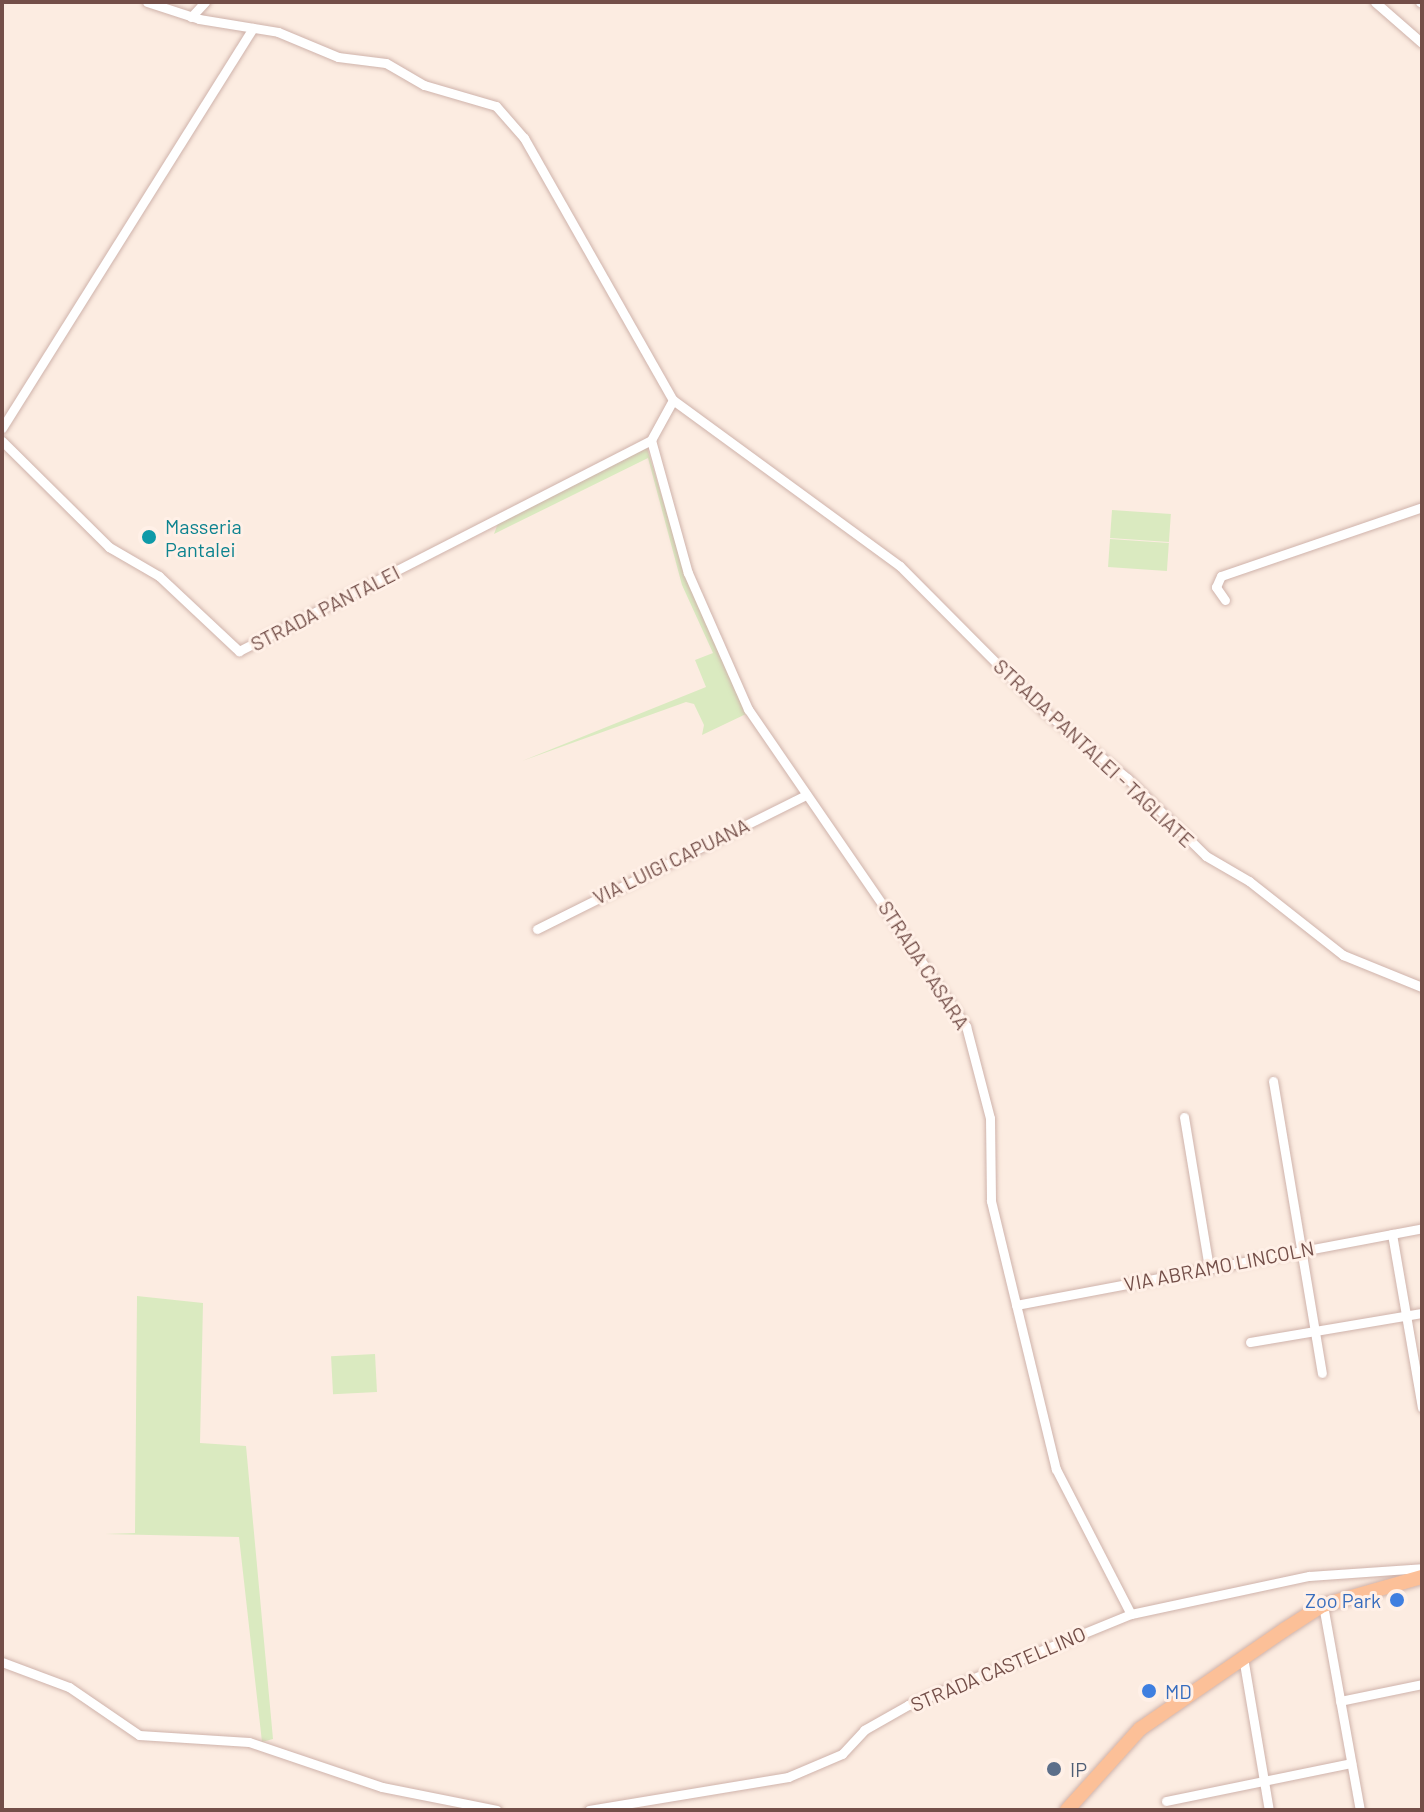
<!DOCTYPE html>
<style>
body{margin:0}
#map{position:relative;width:1424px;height:1812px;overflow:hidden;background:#fcece1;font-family:Barlow,sans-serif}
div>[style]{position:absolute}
.green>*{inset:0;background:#daeac0;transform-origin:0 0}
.roads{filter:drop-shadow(0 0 2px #cfb3ab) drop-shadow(0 0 2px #cfb3ab)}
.minor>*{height:9px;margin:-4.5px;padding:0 4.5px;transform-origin:4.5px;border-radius:4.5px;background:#fff}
.primary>*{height:14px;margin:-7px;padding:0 7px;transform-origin:7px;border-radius:7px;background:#fcc098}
.dots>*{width:22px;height:22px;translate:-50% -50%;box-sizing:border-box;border:4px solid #fff0e7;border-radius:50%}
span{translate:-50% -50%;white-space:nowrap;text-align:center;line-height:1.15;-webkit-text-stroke:6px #fff0e7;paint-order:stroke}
.culture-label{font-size:20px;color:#0d838f}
.left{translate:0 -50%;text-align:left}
.street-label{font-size:20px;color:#734e48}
.shop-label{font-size:20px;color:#366cbe}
.right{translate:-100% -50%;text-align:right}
.service-label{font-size:20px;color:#4e5e75}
.frame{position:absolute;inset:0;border:4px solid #734e48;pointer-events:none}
</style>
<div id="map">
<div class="green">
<div style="clip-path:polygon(647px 448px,686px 576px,746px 714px,702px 735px,704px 725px,694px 704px,686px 702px,522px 761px,706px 687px,695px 660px,713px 653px,682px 585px,648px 458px,494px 534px,498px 523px)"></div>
<div style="left:1112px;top:510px;width:59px;height:28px;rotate:4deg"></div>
<div style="left:1110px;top:539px;width:59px;height:28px;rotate:4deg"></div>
<div style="clip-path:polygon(137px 1296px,203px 1303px,200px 1443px,246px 1446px,273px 1739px,262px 1742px,239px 1537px,105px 1534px,135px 1533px)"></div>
<div style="left:375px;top:1354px;width:38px;height:44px;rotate:87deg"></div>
</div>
<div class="roads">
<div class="minor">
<div style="left:147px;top:2px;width:55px;rotate:18.1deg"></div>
<div style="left:199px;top:19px;width:80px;rotate:9.3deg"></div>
<div style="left:278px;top:32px;width:65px;rotate:22.6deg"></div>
<div style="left:338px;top:57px;width:48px;rotate:7.1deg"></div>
<div style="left:386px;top:63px;width:44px;rotate:30.1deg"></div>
<div style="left:424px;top:85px;width:75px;rotate:16.3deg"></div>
<div style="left:496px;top:106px;width:43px;rotate:48.8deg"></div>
<div style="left:524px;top:138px;width:301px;rotate:60.4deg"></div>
<div style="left:673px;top:400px;width:281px;rotate:36.2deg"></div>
<div style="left:900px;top:566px;width:204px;rotate:45.2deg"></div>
<div style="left:1044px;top:711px;width:107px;rotate:38.9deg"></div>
<div style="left:1127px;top:778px;width:111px;rotate:44.6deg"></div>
<div style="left:1206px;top:856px;width:50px;rotate:30.2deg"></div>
<div style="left:1249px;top:881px;width:120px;rotate:38.2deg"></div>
<div style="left:1343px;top:955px;width:85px;rotate:22.1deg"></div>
<div style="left:1375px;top:2px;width:62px;rotate:41.1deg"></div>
<div style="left:1420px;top:2px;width:2px;rotate:27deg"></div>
<div style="left:191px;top:17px;width:21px;rotate:-47deg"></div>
<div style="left:673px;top:400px;width:46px;rotate:118.8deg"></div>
<div style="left:651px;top:440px;width:138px;rotate:74.5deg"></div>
<div style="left:688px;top:573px;width:149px;rotate:66.2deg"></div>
<div style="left:748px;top:709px;width:385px;rotate:55.5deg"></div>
<div style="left:966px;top:1026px;width:95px;rotate:75.4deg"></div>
<div style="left:990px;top:1118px;width:83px;rotate:89.3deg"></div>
<div style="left:991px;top:1201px;width:276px;rotate:76.4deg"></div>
<div style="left:1056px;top:1469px;width:163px;rotate:62.7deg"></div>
<div style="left:2px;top:428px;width:472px;rotate:-57.9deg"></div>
<div style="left:2px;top:441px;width:151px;rotate:44.7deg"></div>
<div style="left:109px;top:547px;width:58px;rotate:30.1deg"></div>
<div style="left:159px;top:576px;width:110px;rotate:43.2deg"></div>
<div style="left:239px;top:651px;width:463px;rotate:-27.1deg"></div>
<div style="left:1225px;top:600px;width:16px;rotate:-125deg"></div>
<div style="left:1216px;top:587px;width:12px;rotate:-66deg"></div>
<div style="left:1221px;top:576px;width:213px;rotate:-18.9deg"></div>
<div style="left:537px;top:929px;width:301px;rotate:-26.5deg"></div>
<div style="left:1273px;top:1081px;width:296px;rotate:80.5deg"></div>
<div style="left:1184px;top:1117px;width:153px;rotate:80.6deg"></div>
<div style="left:1392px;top:1234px;width:176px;rotate:80.2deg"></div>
<div style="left:1016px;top:1305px;width:413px;rotate:-10.7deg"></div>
<div style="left:1250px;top:1342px;width:174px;rotate:-9.6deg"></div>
<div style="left:1323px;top:1605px;width:208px;rotate:79.8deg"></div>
<div style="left:1243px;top:1657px;width:155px;rotate:80.4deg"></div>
<div style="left:2px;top:1662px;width:72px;rotate:20.5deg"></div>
<div style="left:69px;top:1687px;width:85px;rotate:34.4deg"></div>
<div style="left:139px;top:1735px;width:110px;rotate:3.6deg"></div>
<div style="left:249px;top:1742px;width:140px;rotate:18.7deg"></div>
<div style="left:382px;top:1787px;width:117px;rotate:11.3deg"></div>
<div style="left:1340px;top:1701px;width:84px;rotate:-11.7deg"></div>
<div style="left:1166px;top:1801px;width:189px;rotate:-11.6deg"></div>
<div style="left:589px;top:1810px;width:202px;rotate:-9.4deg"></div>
<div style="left:788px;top:1777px;width:59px;rotate:-23.1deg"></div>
<div style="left:842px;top:1754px;width:33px;rotate:-47deg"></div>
<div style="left:864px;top:1730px;width:51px;rotate:-29.6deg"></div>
<div style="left:908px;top:1705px;width:241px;rotate:-22.2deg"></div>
<div style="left:1131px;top:1614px;width:182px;rotate:-12.1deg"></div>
<div style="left:1309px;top:1576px;width:113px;rotate:-4deg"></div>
</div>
<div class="primary">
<div style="left:1067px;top:1810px;width:109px;rotate:-48deg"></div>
<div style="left:1140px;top:1729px;width:175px;rotate:-34.5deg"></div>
<div style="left:1284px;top:1630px;width:46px;rotate:-32.7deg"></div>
<div style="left:1323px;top:1605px;width:103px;rotate:-15.8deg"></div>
</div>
</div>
<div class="dots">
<div style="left:149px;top:537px;background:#0f9aa8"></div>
<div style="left:1397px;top:1600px;background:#3f7fe0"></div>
<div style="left:1149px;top:1691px;background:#3f7fe0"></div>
<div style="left:1054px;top:1769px;background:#5c6f8a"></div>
</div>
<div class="culture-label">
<span class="left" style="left:165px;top:538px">Masseria<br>Pantalei</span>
</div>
<div class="street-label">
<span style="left:325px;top:608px;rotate:-27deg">STRADA PANTALEI</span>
<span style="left:1094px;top:753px;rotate:43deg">STRADA PANTALEI - TAGLIATE</span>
<span style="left:671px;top:861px;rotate:-26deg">VIA LUIGI CAPUANA</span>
<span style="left:924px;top:965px;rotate:57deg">STRADA CASARA</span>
<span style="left:1219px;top:1266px;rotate:-11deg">VIA ABRAMO LINCOLN</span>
<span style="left:998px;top:1669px;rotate:-23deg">STRADA CASTELLINO</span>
</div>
<div class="shop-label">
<span class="right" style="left:1381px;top:1600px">Zoo Park</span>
<span class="left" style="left:1165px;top:1691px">MD</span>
</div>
<div class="service-label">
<span class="left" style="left:1070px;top:1769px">IP</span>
</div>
<div class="frame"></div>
</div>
